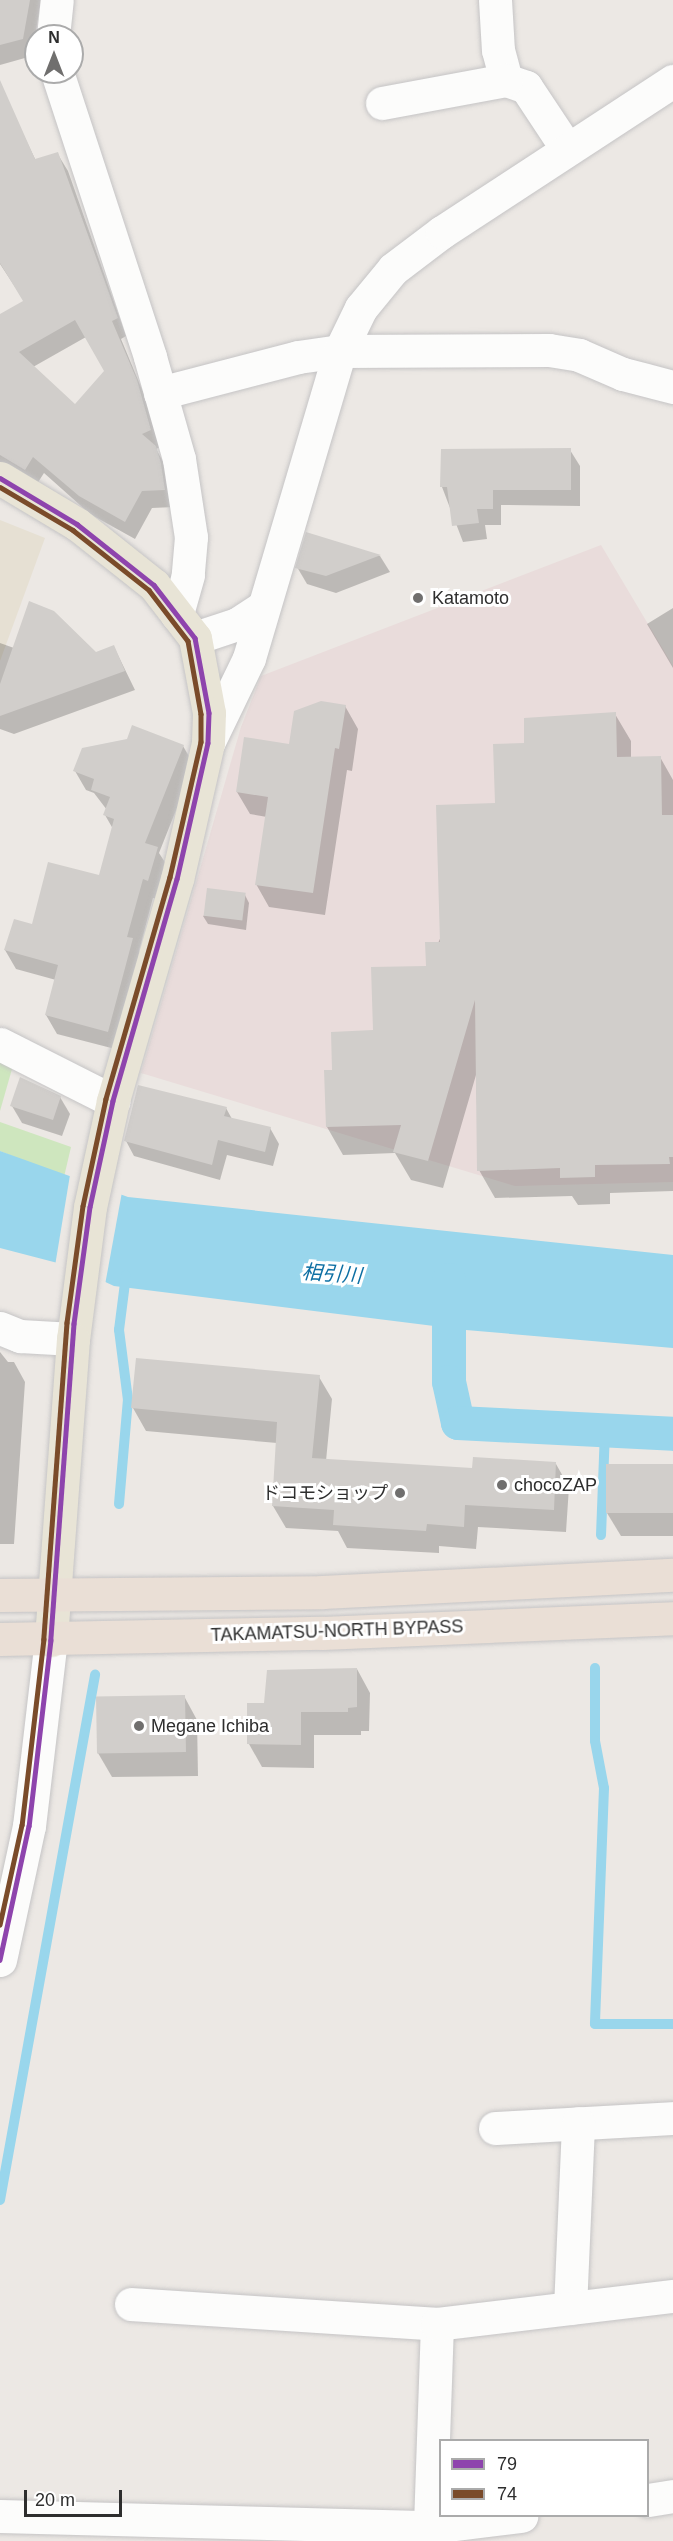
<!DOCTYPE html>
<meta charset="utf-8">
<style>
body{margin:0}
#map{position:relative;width:673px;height:2541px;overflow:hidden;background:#ece8e4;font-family:Arial,"Noto Sans JP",sans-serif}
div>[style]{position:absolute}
.education>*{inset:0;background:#e6e0d3}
.medical>*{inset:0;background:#e9dcdb}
.green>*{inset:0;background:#cee6be}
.water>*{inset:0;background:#99d6ec}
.pier>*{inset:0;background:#ece8e4}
.shadow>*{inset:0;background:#0003}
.stream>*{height:10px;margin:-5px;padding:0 5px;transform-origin:5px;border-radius:5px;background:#99d6ec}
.canal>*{height:34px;margin:-17px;padding:0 17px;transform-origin:17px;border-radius:17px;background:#99d6ec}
.building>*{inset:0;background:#d1cecb;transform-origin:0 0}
.roads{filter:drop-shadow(0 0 2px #c5c4c5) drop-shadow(0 0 2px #c5c4c5)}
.minor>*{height:33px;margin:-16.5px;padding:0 16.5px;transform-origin:16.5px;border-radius:16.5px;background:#fcfcfb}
.major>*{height:33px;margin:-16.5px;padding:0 16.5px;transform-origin:16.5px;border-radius:16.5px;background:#e8e4d6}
.highway>*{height:33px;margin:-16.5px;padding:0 16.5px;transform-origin:16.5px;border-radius:16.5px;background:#eadfd6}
.bus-1>*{height:4.5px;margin:-2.25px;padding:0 2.25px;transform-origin:2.25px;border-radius:2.25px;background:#8e44ad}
.bus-2>*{height:4.5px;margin:-2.25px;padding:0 2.25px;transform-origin:2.25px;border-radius:2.25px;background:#7a4b2a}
.dots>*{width:16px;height:16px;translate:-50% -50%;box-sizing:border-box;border:3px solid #fff;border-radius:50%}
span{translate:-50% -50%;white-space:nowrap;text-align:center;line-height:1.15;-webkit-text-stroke:6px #fff;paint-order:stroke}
.poi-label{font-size:18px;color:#2e2e2e}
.left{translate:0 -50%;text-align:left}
.right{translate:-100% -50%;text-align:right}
.street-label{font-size:18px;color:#2e2e2e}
.water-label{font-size:20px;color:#0d6fa3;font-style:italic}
.legend{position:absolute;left:439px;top:2439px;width:210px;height:78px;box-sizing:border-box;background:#fff;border:2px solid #ababab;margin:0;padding:8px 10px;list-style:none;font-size:18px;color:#2e2e2e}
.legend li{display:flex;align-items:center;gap:12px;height:30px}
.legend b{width:30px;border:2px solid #ababab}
.north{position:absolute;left:24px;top:24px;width:60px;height:60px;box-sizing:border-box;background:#fff;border:2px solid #ababab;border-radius:50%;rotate:0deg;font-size:16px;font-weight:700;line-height:24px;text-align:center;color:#2e2e2e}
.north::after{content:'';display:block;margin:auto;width:21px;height:27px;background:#706f6e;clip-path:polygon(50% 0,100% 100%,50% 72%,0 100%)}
.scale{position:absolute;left:24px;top:2490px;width:98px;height:27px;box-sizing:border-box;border:3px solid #2e2e2e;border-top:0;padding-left:8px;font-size:18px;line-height:21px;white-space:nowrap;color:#2e2e2e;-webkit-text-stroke:4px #fff;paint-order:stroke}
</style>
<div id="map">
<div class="education">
<div style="clip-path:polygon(0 520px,45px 538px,0 661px)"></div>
</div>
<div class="medical">
<div style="clip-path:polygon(601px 545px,673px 666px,673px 1182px,515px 1186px,141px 1073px,241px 727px,261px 676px)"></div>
</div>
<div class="green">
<div style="clip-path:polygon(0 1055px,14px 1062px,0 1111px)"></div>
<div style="clip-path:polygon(0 1122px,71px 1147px,64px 1177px,0 1151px)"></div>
</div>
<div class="water">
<div style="clip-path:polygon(0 1151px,128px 1197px,673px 1255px,673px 1348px,466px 1330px,114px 1286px,73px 1267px,0 1248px)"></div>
</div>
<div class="pier">
<div style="clip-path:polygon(70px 1175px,122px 1192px,105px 1285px,55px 1266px)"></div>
</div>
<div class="shadow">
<div style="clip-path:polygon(0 0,41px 0,32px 56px,0 65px)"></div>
<div style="clip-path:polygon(evenodd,14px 115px,36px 161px,57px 153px,68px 171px,126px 336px,121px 339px,146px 399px,160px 447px,156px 449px,165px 465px,174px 507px,152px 508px,135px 539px,90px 514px,44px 473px,35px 487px,0 465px,0 317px,25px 302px,0 264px,0 121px,14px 115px,86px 337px,106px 371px,75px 406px,33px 367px,86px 337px)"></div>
<div style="clip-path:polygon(570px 450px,580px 466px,580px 506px,501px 505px,501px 525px,485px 525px,487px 539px,463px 542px,442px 487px)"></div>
<div style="clip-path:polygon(307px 534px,380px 556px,390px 572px,336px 593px,307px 584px,297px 567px)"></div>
<div style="clip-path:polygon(673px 608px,673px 668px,647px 624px)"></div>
<div style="clip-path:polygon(0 643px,14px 648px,96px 654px,114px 647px,135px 690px,14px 734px,0 729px)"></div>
<div style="clip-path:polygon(345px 706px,358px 729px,352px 771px,347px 770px,325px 915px,269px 907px,256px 884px,267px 817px,250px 814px,237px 792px,290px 746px)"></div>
<div style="clip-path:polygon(615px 714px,631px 741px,631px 758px,660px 757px,673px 780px,673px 1191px,610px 1193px,610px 1204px,578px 1205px,572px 1196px,495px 1198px,479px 1170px,476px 1075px,443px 1188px,411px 1180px,395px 1153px,343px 1155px,327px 1127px,333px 1071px,375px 1032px,427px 968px,526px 745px)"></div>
<div style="clip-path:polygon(183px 746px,194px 765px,159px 853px,168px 867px,159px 899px,153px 898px,139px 951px,143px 959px,119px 1050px,57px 1034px,46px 1015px,56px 980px,16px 969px,5px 950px,33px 926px,105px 883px,113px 829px,105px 815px,107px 810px,94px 793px,86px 790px,75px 771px)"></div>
<div style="clip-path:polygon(245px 895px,249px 903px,246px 930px,208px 924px,203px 916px)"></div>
<div style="clip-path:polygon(60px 1097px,70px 1114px,62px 1136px,22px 1123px,12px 1106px)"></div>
<div style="clip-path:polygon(226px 1108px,232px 1119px,270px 1128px,279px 1144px,273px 1166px,227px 1155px,220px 1180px,134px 1156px,126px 1141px)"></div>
<div style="clip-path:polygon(0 1352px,8px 1362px,14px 1362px,25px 1382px,14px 1544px,0 1544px)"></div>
<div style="clip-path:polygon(319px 1377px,332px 1399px,326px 1461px,474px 1469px,556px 1464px,569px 1487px,566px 1532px,478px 1527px,476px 1549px,439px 1546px,439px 1553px,347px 1548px,338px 1531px,286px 1528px,273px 1506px,277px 1443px,146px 1431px,133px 1408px)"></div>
<div style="clip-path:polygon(673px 1465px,673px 1536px,621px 1536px,607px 1513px)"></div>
<div style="clip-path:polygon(357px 1669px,370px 1693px,369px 1731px,361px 1731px,361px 1735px,314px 1735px,314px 1768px,262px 1767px,249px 1744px,265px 1704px)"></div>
<div style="clip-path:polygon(184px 1696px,197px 1720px,198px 1776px,112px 1777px,98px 1753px)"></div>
</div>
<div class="stream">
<div style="left:119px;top:1504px;width:104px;rotate:-85.1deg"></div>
<div style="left:128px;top:1400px;width:71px;rotate:-97.3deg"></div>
<div style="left:119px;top:1330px;width:55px;rotate:-82.7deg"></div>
<div style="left:601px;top:1535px;width:106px;rotate:-87.8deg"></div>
<div style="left:595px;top:1668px;width:73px;rotate:90deg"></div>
<div style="left:595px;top:1741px;width:48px;rotate:79.2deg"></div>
<div style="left:604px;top:1788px;width:236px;rotate:92.2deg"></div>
<div style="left:595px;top:2024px;width:78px"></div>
<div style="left:0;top:2200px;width:534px;rotate:-79.74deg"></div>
</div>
<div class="canal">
<div style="left:449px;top:1280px;width:102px;rotate:90deg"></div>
<div style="left:449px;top:1382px;width:42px;rotate:77.6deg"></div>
<div style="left:458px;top:1423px;width:215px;rotate:2.9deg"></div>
</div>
<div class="building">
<div style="clip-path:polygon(0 0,30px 0,23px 39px,0 45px)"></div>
<div style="clip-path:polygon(evenodd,0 80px,35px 159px,58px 152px,118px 318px,112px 321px,137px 380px,151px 430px,142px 434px,156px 446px,161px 463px,165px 490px,142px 491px,125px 522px,79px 496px,33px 457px,25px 470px,0 455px,0 314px,23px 301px,0 263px,0 80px,75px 320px,104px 371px,75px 404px,19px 352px,75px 320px)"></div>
<div style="clip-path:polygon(571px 448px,571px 490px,493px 490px,493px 509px,477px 509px,479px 523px,452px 526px,447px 487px,440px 487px,441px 449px)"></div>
<div style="clip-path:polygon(306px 532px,381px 555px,326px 576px,295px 568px)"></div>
<div style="clip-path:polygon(29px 601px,54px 611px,96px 652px,114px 645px,125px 671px,0 716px,0 684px)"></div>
<div style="clip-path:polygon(321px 701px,346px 705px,339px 749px,335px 748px,313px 893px,255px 885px,268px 797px,236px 792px,244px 737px,289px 744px,294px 711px)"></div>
<div style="clip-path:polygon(616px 712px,617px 757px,661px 756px,662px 815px,673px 815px,673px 1157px,669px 1157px,670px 1164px,595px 1165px,595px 1177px,560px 1178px,560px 1168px,477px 1171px,475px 1000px,428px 1161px,393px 1152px,401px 1125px,326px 1127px,324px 1070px,332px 1070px,331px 1032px,373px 1030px,371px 967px,426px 966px,425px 942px,440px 942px,436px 805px,495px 803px,493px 744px,524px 743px,524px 718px)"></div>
<div style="clip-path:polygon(132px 725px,184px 745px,145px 843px,158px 847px,148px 881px,143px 879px,127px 937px,133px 938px,108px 1032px,45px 1015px,58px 965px,4px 950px,14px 919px,32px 924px,48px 862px,99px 875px,114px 819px,103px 815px,110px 797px,91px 790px,94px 779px,73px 771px,82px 748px,127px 739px)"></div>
<div style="left:207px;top:888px;width:39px;height:28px;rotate:7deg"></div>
<div style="clip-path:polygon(20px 1077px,61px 1096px,53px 1120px,10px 1106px)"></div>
<div style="clip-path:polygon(138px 1085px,227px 1107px,224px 1116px,271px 1127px,265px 1152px,218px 1140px,212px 1165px,124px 1141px)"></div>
<div style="clip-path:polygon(136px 1358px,320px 1375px,312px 1458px,472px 1468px,473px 1457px,556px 1462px,554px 1510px,465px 1505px,464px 1527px,427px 1524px,426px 1531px,333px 1525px,334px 1510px,272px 1506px,277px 1422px,131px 1408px)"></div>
<div style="left:606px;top:1464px;width:67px;height:49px"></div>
<div style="clip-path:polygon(357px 1668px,357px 1707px,348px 1708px,348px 1712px,301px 1712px,301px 1745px,247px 1744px,247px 1703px,264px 1703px,267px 1670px)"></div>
<div style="left:185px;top:1695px;width:57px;height:89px;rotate:89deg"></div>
</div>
<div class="roads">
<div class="minor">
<div style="left:495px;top:0;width:50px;rotate:86.6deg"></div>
<div style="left:498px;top:50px;width:31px;rotate:75deg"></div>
<div style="left:506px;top:80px;width:21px;rotate:19deg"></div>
<div style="left:526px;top:87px;width:74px;rotate:56.5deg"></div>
<div style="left:53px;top:36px;width:36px;rotate:-84deg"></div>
<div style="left:57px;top:72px;width:300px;rotate:71.9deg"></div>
<div style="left:150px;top:357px;width:106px;rotate:74.1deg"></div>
<div style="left:179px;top:459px;width:79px;rotate:81.3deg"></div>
<div style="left:191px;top:537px;width:38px;rotate:95deg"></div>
<div style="left:188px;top:575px;width:41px;rotate:105.8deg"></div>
<div style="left:382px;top:103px;width:126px;rotate:-10.5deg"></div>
<div style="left:160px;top:393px;width:143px;rotate:-14.6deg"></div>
<div style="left:298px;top:357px;width:42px;rotate:-8.1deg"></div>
<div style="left:340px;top:351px;width:209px;rotate:-0.3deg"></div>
<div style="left:549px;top:350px;width:30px;rotate:9deg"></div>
<div style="left:579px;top:355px;width:48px;rotate:23.4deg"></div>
<div style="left:623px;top:374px;width:52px;rotate:14.6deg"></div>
<div style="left:195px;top:638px;width:44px;rotate:-18.4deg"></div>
<div style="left:237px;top:624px;width:31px;rotate:-33deg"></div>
<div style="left:208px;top:743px;width:94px;rotate:-64.2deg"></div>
<div style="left:249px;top:658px;width:320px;rotate:-73.5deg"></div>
<div style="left:340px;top:351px;width:48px;rotate:-64deg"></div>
<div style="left:361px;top:308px;width:50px;rotate:-50.6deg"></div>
<div style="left:393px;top:269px;width:61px;rotate:-37.1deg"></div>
<div style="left:442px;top:232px;width:276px;rotate:-33.2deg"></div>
<div style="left:0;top:1044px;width:127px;rotate:26.8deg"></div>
<div style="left:0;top:1328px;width:22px;rotate:22deg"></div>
<div style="left:20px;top:1336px;width:53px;rotate:3.2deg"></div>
<div style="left:0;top:1960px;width:137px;rotate:-77.8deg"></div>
<div style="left:29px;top:1826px;width:187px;rotate:-83.3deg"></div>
<div style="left:495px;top:2128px;width:178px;rotate:-3.2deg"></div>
<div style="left:131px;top:2304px;width:307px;rotate:3.7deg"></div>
<div style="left:437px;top:2324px;width:203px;rotate:92deg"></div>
<div style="left:570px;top:2308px;width:185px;rotate:-87.5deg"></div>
<div style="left:437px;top:2324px;width:238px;rotate:-6.8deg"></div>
<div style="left:648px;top:2500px;width:25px;rotate:-9deg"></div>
<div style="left:0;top:2516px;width:430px;rotate:1.5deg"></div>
<div style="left:430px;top:2527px;width:92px;rotate:-6.9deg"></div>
</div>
<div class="major">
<div style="left:0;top:478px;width:90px;rotate:30.9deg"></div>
<div style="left:77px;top:524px;width:98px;rotate:38.4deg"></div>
<div style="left:154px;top:585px;width:67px;rotate:52.3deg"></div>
<div style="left:195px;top:638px;width:76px;rotate:79.4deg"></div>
<div style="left:209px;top:713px;width:30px;rotate:92deg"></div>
<div style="left:208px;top:743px;width:139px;rotate:102.8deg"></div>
<div style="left:177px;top:879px;width:231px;rotate:106.1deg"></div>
<div style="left:113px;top:1101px;width:108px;rotate:102.2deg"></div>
<div style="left:90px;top:1207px;width:133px;rotate:97.3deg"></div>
<div style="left:73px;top:1339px;width:302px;rotate:94.2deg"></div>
</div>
<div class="highway">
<div style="left:0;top:1595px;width:322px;rotate:-0.5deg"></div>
<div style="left:322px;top:1592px;width:351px;rotate:-2.8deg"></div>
<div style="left:0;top:1639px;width:322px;rotate:-1.1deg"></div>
<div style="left:322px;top:1633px;width:351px;rotate:-2.4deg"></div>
</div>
</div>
<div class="bus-1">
<div style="left:0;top:478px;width:90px;rotate:30.9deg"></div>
<div style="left:77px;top:524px;width:98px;rotate:38.4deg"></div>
<div style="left:154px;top:585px;width:67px;rotate:52.3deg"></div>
<div style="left:195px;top:638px;width:76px;rotate:79.4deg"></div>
<div style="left:209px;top:713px;width:30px;rotate:92deg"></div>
<div style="left:208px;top:743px;width:139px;rotate:102.8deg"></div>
<div style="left:177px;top:879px;width:231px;rotate:106.1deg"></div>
<div style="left:113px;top:1101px;width:108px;rotate:102.2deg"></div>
<div style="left:90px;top:1207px;width:118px;rotate:97.8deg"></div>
<div style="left:74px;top:1324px;width:317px;rotate:94.2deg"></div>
<div style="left:51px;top:1640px;width:187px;rotate:96.7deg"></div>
<div style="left:29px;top:1826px;width:137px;rotate:102.2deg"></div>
</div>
<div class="bus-2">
<div style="left:0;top:487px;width:85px;rotate:30.5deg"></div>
<div style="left:73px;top:530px;width:97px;rotate:38.3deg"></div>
<div style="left:149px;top:590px;width:64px;rotate:52.6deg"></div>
<div style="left:188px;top:641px;width:74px;rotate:79.9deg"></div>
<div style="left:201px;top:714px;width:28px;rotate:90deg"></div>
<div style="left:201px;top:742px;width:139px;rotate:102.9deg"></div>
<div style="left:170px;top:877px;width:231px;rotate:106.1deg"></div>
<div style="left:106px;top:1099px;width:109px;rotate:102.1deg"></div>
<div style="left:83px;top:1206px;width:118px;rotate:97.8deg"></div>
<div style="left:67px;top:1323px;width:317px;rotate:94.2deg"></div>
<div style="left:44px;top:1639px;width:187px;rotate:96.7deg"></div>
<div style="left:22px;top:1825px;width:102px;rotate:102.4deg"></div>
</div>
<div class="dots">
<div style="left:418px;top:598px;background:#706f6e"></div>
<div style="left:502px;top:1485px;background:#706f6e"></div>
<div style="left:400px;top:1493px;background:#706f6e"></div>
<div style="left:139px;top:1726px;background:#706f6e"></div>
</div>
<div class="poi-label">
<span class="left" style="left:432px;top:598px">Katamoto</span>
<span class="left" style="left:514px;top:1485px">chocoZAP</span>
<span class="right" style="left:388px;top:1493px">ドコモショップ</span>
<span class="left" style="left:151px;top:1726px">Megane Ichiba</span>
</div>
<div class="street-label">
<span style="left:337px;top:1631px;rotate:-2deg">TAKAMATSU-NORTH BYPASS</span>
</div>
<div class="water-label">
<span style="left:332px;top:1274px;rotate:4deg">相引川</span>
</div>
<ul class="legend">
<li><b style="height:8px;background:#8e44ad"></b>79</li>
<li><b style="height:8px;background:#7a4b2a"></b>74</li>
</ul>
<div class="north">N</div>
<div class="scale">20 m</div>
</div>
